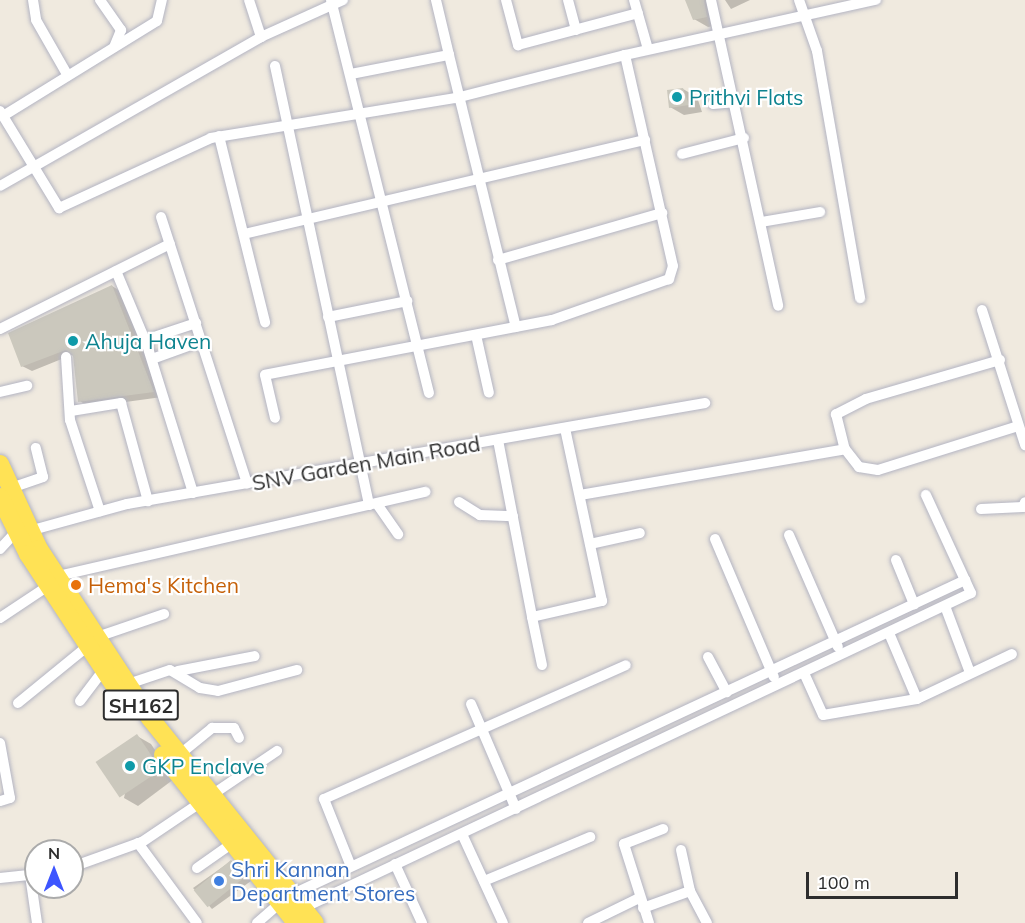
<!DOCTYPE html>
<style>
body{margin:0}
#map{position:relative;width:1025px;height:923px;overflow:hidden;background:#f0eadf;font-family:Mulish,sans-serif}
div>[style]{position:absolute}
.shadow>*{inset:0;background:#0003}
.building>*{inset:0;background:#cbc8bd;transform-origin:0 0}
.roads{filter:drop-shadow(0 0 2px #b3b4c2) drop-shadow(0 0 2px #b3b4c2)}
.minor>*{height:10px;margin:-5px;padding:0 5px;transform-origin:5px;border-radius:5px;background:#fff}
.primary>*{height:18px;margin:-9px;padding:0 9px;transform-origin:9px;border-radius:9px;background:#ffe255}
.dots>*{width:16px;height:16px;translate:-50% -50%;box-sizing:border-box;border:3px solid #fff;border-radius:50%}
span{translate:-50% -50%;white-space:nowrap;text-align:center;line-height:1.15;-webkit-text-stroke:4.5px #fff;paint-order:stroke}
.shield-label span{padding:2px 4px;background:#fff;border:2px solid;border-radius:4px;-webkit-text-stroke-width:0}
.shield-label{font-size:20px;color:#2d2d2d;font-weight:700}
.culture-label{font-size:21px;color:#0d838f}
.left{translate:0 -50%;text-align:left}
.street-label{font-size:21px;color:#2d2d2d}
.food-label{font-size:21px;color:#c56008}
.shop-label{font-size:21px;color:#366cbe}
.north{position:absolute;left:24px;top:839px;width:60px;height:60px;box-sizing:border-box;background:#fff;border:2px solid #ababab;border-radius:50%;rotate:0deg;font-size:16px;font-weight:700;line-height:24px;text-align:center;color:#2d2d2d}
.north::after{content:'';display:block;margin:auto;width:21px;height:27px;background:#3d55ff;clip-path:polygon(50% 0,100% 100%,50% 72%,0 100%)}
.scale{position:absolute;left:806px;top:872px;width:152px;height:27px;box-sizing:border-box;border:3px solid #2d2d2d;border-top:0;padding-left:8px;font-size:18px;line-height:21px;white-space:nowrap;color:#2d2d2d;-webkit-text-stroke:4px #fff;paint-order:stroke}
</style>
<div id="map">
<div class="shadow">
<div style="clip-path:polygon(687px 0,713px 0,720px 25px,708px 27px,694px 19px)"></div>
<div style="clip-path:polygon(725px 0,750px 0,731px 9px)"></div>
<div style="clip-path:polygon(683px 89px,697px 97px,702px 112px,684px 115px,670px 107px)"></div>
<div style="clip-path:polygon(112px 286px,122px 292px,162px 397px,89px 407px,80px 401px,74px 354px,32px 371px,22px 366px)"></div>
<div style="clip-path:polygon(137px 736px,151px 744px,174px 779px,138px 806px,124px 798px)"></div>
<div style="clip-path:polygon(231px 861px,251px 881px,212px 909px,193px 888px)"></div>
</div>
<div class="building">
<div style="clip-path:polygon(685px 0,704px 0,707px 17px,693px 20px)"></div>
<div style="clip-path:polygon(683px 88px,689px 105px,669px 108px,667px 90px)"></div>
<div style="clip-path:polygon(112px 285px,154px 392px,78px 402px,73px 356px,66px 350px,21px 367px,8px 333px)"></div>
<div style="left:137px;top:734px;width:43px;height:50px;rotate:56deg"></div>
<div style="left:231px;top:860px;width:22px;height:48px;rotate:51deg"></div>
</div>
<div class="roads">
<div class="minor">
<div style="left:33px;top:0;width:20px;rotate:81deg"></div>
<div style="left:36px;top:20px;width:64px;rotate:60.3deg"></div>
<div style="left:100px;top:0;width:37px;rotate:55deg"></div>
<div style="left:121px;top:30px;width:18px;rotate:112deg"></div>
<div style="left:249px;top:0;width:39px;rotate:72deg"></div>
<div style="left:331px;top:0;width:405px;rotate:76deg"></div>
<div style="left:506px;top:0;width:47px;rotate:75.1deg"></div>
<div style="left:518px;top:45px;width:124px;rotate:-14.9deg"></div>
<div style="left:568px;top:0;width:31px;rotate:75deg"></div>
<div style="left:634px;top:0;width:51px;rotate:74.1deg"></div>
<div style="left:711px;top:0;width:313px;rotate:77.6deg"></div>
<div style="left:799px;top:0;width:54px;rotate:70.6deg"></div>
<div style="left:817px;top:51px;width:251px;rotate:80.1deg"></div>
<div style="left:449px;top:55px;width:280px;rotate:76.2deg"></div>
<div style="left:625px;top:55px;width:257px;rotate:-12.4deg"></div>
<div style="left:275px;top:66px;width:449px;rotate:77.9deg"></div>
<div style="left:351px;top:74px;width:100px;rotate:-11deg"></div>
<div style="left:449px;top:55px;width:57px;rotate:-103.3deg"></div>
<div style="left:713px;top:104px;width:23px;rotate:-5deg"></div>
<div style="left:0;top:111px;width:114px;rotate:58.7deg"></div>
<div style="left:59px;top:208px;width:167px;rotate:-24.7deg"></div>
<div style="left:211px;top:138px;width:248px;rotate:-9.3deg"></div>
<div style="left:456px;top:98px;width:174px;rotate:-14.3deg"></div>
<div style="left:625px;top:55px;width:216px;rotate:77.2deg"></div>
<div style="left:673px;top:266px;width:14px;rotate:107deg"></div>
<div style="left:669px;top:279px;width:124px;rotate:160.7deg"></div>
<div style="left:552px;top:320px;width:292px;rotate:169.2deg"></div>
<div style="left:265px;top:375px;width:44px;rotate:76.9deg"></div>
<div style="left:3px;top:116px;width:181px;rotate:-31.7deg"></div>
<div style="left:157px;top:21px;width:22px;rotate:-77deg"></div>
<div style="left:219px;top:136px;width:192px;rotate:76.1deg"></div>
<div style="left:682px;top:154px;width:64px;rotate:-14.5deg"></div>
<div style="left:0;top:186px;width:301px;rotate:-29.7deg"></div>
<div style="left:261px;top:37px;width:90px;rotate:-24.3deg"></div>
<div style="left:161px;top:217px;width:280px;rotate:72.1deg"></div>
<div style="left:761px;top:222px;width:60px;rotate:-9.6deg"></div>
<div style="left:244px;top:234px;width:412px;rotate:-13.2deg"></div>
<div style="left:498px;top:260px;width:171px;rotate:-16deg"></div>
<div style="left:116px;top:271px;width:80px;rotate:67.3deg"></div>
<div style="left:147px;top:345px;width:155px;rotate:72.7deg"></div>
<div style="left:982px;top:310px;width:142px;rotate:72.3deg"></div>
<div style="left:328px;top:317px;width:81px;rotate:-11.4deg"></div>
<div style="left:0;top:329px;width:190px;rotate:-26.6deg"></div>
<div style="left:476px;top:335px;width:59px;rotate:77.4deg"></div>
<div style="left:145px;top:340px;width:54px;rotate:-18.4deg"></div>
<div style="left:66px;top:357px;width:63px;rotate:86.4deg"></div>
<div style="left:70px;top:420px;width:96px;rotate:71.8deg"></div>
<div style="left:152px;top:359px;width:53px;rotate:-19.8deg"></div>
<div style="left:1000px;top:360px;width:140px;rotate:163.8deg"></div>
<div style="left:866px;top:399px;width:34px;rotate:153deg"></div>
<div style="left:836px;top:414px;width:36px;rotate:76deg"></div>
<div style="left:845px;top:449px;width:23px;rotate:52deg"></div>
<div style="left:859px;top:467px;width:19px;rotate:9deg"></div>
<div style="left:878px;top:470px;width:147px;rotate:-17.4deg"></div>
<div style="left:0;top:392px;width:28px;rotate:-13deg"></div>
<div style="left:71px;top:411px;width:51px;rotate:-9.1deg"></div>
<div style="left:121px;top:403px;width:102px;rotate:74.6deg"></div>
<div style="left:498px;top:440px;width:180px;rotate:79.1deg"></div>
<div style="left:11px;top:488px;width:34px;rotate:-19deg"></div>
<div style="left:43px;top:477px;width:30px;rotate:-104deg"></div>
<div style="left:580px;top:495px;width:269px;rotate:-9.8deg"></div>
<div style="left:459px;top:502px;width:25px;rotate:32deg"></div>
<div style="left:480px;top:515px;width:33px;rotate:2deg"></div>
<div style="left:377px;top:504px;width:37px;rotate:55deg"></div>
<div style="left:981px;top:509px;width:42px;rotate:-2.7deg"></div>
<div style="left:1023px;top:507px;width:5px;rotate:-68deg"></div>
<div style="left:29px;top:531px;width:102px;rotate:-15.4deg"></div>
<div style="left:127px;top:504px;width:587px;rotate:-9.91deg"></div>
<div style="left:789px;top:535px;width:122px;rotate:66.4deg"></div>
<div style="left:715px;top:539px;width:150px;rotate:66.9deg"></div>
<div style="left:590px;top:544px;width:51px;rotate:-12.4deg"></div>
<div style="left:0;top:549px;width:23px;rotate:-47deg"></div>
<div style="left:896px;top:560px;width:48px;rotate:67.8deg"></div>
<div style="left:58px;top:576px;width:377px;rotate:-12.9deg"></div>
<div style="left:945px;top:606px;width:68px;rotate:69.4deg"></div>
<div style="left:0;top:618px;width:58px;rotate:-33.7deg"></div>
<div style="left:97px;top:637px;width:71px;rotate:-18.9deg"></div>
<div style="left:708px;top:657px;width:40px;rotate:62deg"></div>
<div style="left:542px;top:665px;width:49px;rotate:-101.8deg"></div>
<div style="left:532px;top:617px;width:72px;rotate:-12.9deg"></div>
<div style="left:602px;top:601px;width:176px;rotate:-102.1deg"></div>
<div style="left:178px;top:671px;width:78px;rotate:-11deg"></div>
<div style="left:804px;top:673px;width:46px;rotate:65.7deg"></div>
<div style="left:823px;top:715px;width:95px;rotate:-9.7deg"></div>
<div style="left:917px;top:699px;width:72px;rotate:-113deg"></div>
<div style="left:128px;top:684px;width:44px;rotate:-18.4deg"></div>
<div style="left:170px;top:670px;width:35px;rotate:31deg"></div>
<div style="left:200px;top:688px;width:18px;rotate:9deg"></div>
<div style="left:218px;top:691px;width:82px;rotate:-14.9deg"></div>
<div style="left:917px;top:699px;width:105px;rotate:-25.3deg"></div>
<div style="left:80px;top:701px;width:38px;rotate:-53deg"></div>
<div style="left:18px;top:703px;width:90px;rotate:-39.2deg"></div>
<div style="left:471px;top:704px;width:114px;rotate:66.8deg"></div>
<div style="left:0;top:743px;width:56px;rotate:79.7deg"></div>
<div style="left:10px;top:798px;width:10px;rotate:163deg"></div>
<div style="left:179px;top:755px;width:43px;rotate:-39.3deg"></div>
<div style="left:212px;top:728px;width:22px"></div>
<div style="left:234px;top:728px;width:11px;rotate:63deg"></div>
<div style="left:462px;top:834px;width:98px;rotate:65.3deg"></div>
<div style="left:138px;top:843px;width:99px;rotate:53.6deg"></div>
<div style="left:681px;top:850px;width:42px;rotate:77.6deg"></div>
<div style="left:690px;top:891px;width:36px;rotate:62deg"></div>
<div style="left:350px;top:864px;width:70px;rotate:-111.8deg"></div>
<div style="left:324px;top:799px;width:330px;rotate:-23.9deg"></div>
<div style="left:395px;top:864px;width:65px;rotate:65.4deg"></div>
<div style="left:72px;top:867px;width:74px;rotate:-19.7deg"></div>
<div style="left:142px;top:842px;width:163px;rotate:-34deg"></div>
<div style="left:197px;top:868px;width:45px;rotate:-35.1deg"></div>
<div style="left:30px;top:875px;width:49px;rotate:81.7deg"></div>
<div style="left:0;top:878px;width:36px;rotate:-6deg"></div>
<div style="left:484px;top:881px;width:115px;rotate:-22.5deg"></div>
<div style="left:293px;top:894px;width:742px;rotate:-25.04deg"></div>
<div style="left:643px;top:908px;width:50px;rotate:-19.9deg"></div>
<div style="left:299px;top:910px;width:743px;rotate:-25.25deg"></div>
<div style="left:971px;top:593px;width:108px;rotate:-114.7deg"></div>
<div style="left:257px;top:923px;width:32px;rotate:-41deg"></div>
<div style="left:588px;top:923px;width:57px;rotate:-26.1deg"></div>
<div style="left:649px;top:923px;width:83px;rotate:-107.6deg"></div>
<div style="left:624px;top:844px;width:42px;rotate:-21deg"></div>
</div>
<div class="primary">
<div style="left:0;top:464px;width:94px;rotate:65.4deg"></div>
<div style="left:39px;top:549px;width:202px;rotate:56.7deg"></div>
<div style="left:150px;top:718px;width:263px;rotate:51.2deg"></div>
<div style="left:0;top:497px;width:64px;rotate:63.8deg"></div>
<div style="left:28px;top:554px;width:178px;rotate:56.7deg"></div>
<div style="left:163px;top:755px;width:214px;rotate:51.6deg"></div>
</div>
</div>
<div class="dots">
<div style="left:677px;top:97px;background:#0f9aa8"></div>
<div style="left:73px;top:341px;background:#0f9aa8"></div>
<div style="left:76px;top:585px;background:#e8710a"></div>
<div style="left:130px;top:766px;background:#0f9aa8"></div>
<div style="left:219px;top:881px;background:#3f7fe0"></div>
</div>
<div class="shield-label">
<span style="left:141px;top:705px">SH162</span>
</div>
<div class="culture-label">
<span class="left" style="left:689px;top:97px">Prithvi Flats</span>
<span class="left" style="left:85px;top:341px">Ahuja Haven</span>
<span class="left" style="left:142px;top:766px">GKP Enclave</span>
</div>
<div class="street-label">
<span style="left:366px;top:463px;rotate:-10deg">SNV Garden Main Road</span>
</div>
<div class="food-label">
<span class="left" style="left:88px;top:585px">Hema's Kitchen</span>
</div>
<div class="shop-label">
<span class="left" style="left:231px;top:881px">Shri Kannan<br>Department Stores</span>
</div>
<div class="north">N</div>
<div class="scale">100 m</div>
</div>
